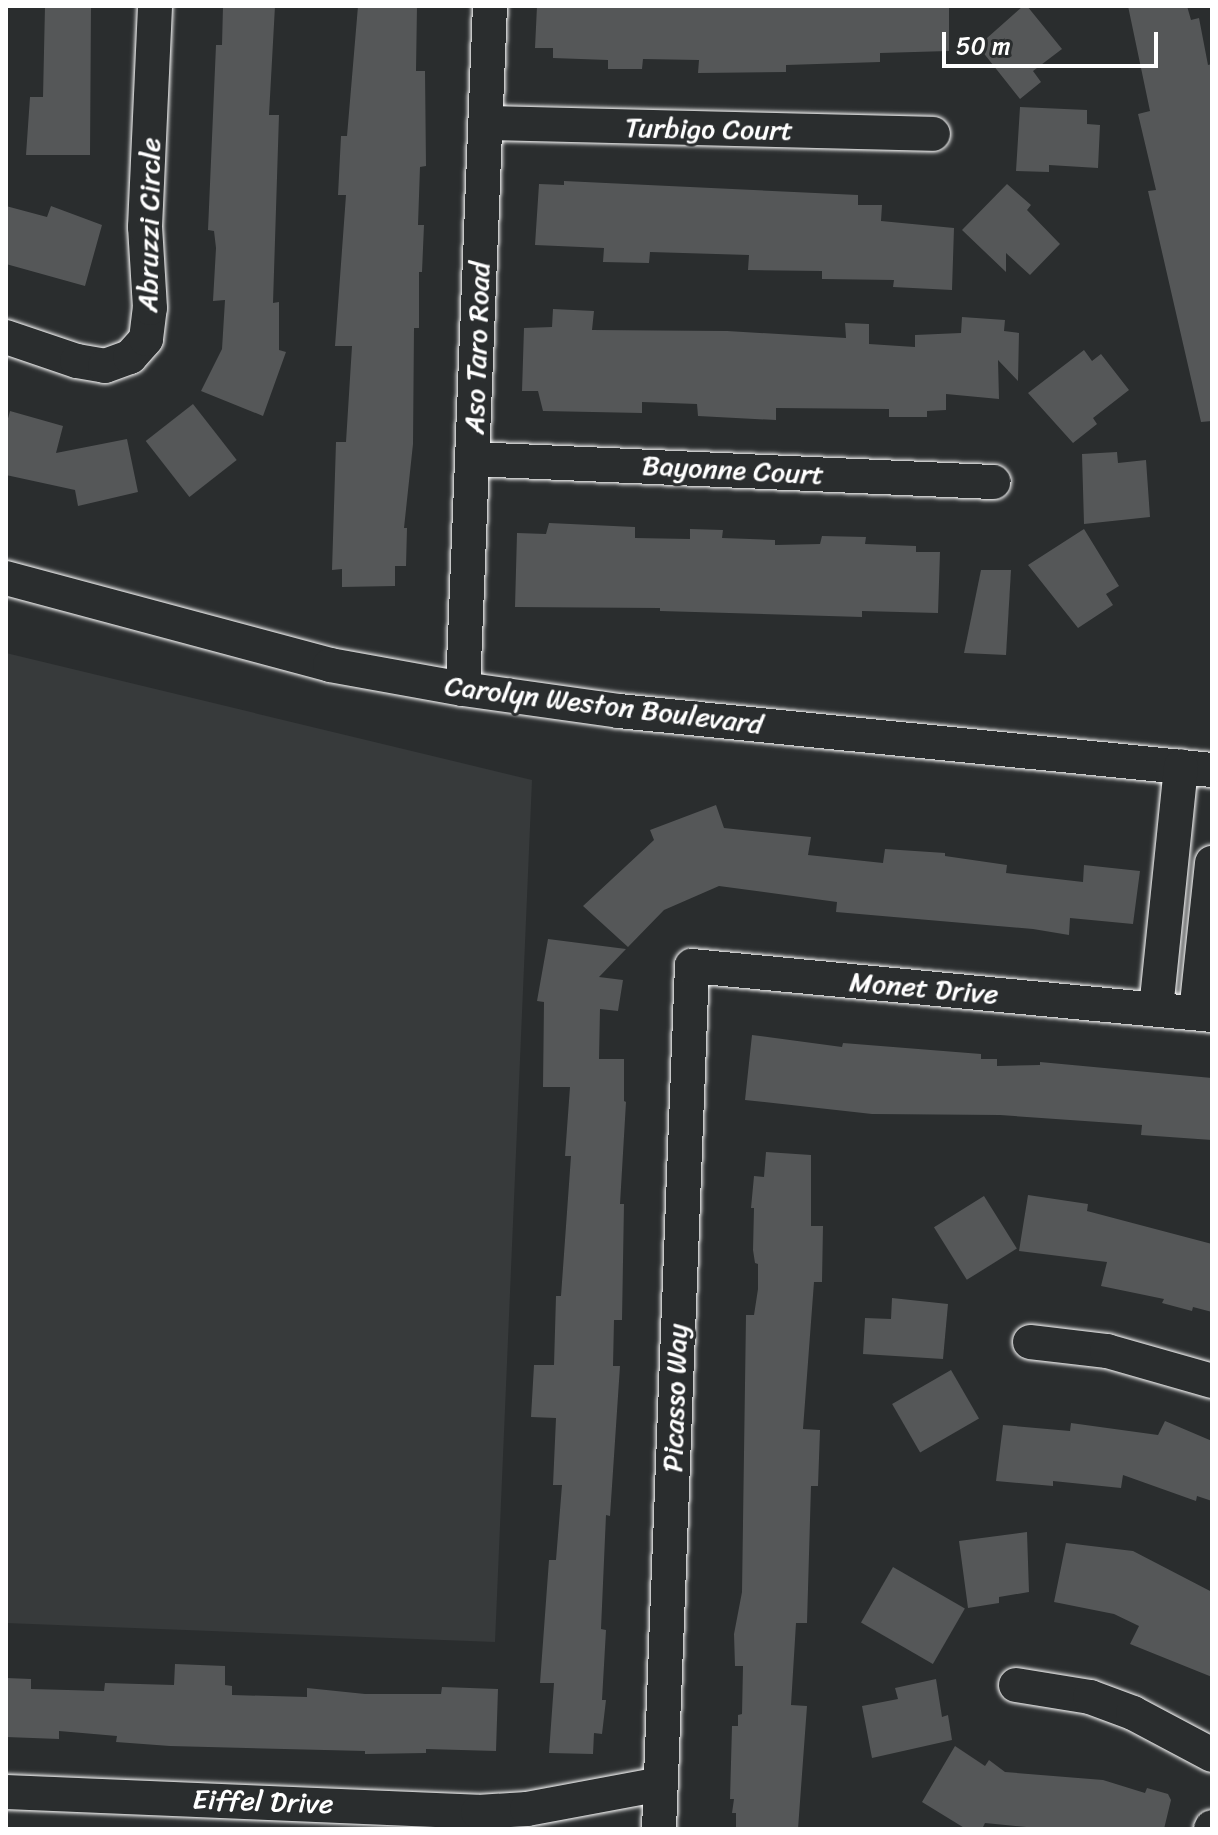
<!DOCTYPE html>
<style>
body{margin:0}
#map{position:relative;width:1218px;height:1835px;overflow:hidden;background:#2a2d2e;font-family:Sriracha,sans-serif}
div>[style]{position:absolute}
.built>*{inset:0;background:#373a3b}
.building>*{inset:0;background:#555758;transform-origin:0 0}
.roads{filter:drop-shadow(0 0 2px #fff) drop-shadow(0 0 2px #fff)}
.minor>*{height:34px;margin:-17px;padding:0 17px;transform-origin:17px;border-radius:17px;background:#2a2d2e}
span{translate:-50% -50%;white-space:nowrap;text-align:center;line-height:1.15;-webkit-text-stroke:6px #2a2d2e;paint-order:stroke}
.street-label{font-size:28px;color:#fff}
.frame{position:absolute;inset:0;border:8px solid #fff;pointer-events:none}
.scale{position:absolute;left:942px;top:32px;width:216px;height:36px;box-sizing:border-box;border:4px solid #fff;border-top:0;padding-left:10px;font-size:24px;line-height:28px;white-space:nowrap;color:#fff;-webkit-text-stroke:6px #2a2d2e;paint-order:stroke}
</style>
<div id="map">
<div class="built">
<div style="clip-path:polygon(6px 653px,532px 780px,495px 1642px,6px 1623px)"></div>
</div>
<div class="building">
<div style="clip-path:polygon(45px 6px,91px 6px,90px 155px,26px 155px,30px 97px,43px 97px)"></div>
<div style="clip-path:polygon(223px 6px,275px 6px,269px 115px,279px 115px,273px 303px,279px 302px,279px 350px,286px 352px,263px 416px,201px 391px,222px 349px,225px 300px,213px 301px,216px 248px,214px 231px,208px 230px,216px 45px,222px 45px)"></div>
<div style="clip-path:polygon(358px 6px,417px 6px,416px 71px,425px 71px,426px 166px,420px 167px,418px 225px,424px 225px,422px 272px,419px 272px,419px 328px,414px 328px,413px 444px,404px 528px,407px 528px,406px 566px,395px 566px,395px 586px,342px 587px,342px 569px,332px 570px,336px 442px,346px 442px,352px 346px,335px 346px,346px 195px,338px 195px,341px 136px,347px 136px)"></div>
<div style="clip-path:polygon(537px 6px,949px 6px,949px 51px,880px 53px,880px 62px,786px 65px,786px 72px,698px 73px,699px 60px,643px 59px,642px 69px,608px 69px,608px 60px,553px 58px,553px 48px,535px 48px)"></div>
<div style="clip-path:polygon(1023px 6px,1027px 6px,1062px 49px,1033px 71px,1041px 82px,1020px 99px,978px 46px)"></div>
<div style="clip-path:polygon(1128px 6px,1187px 6px,1191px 20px,1199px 18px,1208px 65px,1212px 64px,1212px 421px,1201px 422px,1148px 191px,1156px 190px,1138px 114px,1150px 111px)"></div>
<div style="clip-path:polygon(1020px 107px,1087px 110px,1087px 124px,1100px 125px,1098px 168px,1049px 165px,1049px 172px,1016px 171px)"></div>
<div style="clip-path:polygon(564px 181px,858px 195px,858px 205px,882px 205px,881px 221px,954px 228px,952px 290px,893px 287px,894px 280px,822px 279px,822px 271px,748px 270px,749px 255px,650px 252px,649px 263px,603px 262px,604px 248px,535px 245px,539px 184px,564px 185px)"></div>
<div style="clip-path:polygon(1007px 184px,1031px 205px,1027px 210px,1060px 244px,1030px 275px,1006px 253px,1006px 272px,962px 230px)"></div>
<div style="clip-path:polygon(6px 206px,47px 217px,51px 206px,102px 225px,85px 286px,6px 264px)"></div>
<div style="clip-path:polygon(553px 309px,594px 311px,592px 330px,727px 331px,846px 338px,845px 323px,869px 324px,869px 344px,915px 347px,915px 335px,961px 333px,962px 317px,1005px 320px,1004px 331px,1019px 333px,1018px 381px,998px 360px,999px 399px,946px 394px,946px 410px,927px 411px,927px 417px,889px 417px,889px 409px,776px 408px,776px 420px,698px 416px,697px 404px,642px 402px,642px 413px,543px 411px,538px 391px,522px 391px,524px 328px,552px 327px)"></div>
<div style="clip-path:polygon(1084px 350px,1092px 361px,1101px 354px,1129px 390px,1093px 418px,1097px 424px,1073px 443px,1028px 393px)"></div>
<div style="left:193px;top:404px;width:71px;height:60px;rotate:52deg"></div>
<div style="clip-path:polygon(10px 411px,63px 426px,56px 453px,127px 439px,138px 492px,78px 506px,75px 490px,6px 475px,6px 426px)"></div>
<div style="clip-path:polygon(1117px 452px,1118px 463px,1146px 460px,1150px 517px,1084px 524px,1082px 454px)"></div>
<div style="clip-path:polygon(549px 523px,635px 527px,635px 538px,690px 539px,690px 529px,723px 530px,722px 538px,775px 540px,775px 545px,820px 544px,822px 536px,866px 537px,865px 544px,916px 546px,916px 552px,940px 552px,938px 613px,862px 611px,862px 617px,660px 611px,660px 608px,515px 607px,517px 533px,546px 534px)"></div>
<div style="clip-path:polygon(1084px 529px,1119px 586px,1106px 594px,1113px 605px,1078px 628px,1028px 565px)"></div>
<div style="clip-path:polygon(981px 570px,1011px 570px,1006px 655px,964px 653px)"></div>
<div style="clip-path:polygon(716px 805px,724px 828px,811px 837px,808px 855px,883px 863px,885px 849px,945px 853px,945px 856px,1007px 865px,1006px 873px,1083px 882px,1084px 865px,1140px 871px,1133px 924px,1070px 918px,1069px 935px,1033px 929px,836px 912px,837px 902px,719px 886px,664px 910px,628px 947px,583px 906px,654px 840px,650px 830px)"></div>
<div style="clip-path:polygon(548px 939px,626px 949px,599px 977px,623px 980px,618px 1011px,600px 1009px,599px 1059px,624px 1059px,624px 1101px,626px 1102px,620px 1204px,624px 1204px,622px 1320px,614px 1320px,613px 1366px,620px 1366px,610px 1516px,606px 1515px,601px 1629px,606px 1630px,602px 1700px,606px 1700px,602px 1734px,594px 1733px,593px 1754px,549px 1753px,554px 1683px,540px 1683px,549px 1560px,556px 1560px,562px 1485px,553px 1485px,556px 1418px,531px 1417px,534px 1365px,554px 1365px,556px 1296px,561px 1296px,571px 1156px,565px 1156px,570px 1087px,543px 1087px,544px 1002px,537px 1001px)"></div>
<div style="clip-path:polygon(752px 1035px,842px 1047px,843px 1043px,981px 1054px,981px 1059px,997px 1059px,997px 1066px,1040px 1065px,1040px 1062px,1212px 1078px,1212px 1140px,1141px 1135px,1142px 1125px,1000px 1115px,872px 1114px,745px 1100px)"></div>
<div style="clip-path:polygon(766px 1152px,811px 1155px,811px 1226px,823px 1226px,822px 1282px,814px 1282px,803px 1429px,820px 1430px,818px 1486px,811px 1486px,807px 1623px,796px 1623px,791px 1705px,807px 1706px,798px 1829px,736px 1829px,736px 1813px,732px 1813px,734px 1799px,730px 1799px,732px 1726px,738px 1726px,738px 1715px,742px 1714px,743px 1666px,735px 1666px,734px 1634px,742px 1592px,746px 1315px,754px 1315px,758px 1289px,758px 1264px,755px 1263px,753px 1250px,754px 1208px,751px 1208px,754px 1176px,764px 1177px)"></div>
<div style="clip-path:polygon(1028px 1195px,1088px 1204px,1087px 1211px,1212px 1244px,1212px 1312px,1193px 1307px,1192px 1311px,1162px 1303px,1164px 1299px,1101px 1286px,1107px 1262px,1019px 1251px)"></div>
<div style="left:984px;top:1196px;width:62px;height:59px;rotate:58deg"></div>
<div style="clip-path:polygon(892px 1298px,948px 1304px,943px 1359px,863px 1354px,865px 1318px,891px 1319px)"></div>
<div style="left:951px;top:1370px;width:56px;height:68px;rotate:60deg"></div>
<div style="clip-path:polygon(1165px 1421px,1212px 1441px,1212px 1501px,1197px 1496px,1196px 1501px,1123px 1475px,1121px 1488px,1053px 1481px,1053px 1486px,996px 1481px,1003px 1425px,1070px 1431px,1071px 1423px,1158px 1435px)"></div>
<div style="clip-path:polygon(1027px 1532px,1029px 1592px,999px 1597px,999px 1603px,968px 1608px,959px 1541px)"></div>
<div style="clip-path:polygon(1066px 1543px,1133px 1551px,1212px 1592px,1212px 1677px,1130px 1644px,1139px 1626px,1114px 1614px,1054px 1602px)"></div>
<div style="left:893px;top:1567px;width:83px;height:64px;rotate:30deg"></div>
<div style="clip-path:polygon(175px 1664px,225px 1666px,225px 1685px,232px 1686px,232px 1695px,307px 1697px,307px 1688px,365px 1694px,441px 1694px,442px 1687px,498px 1689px,496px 1751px,426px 1749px,426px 1753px,365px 1754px,365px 1751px,170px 1746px,116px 1742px,117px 1736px,59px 1731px,59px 1739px,6px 1737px,6px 1678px,31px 1679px,31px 1689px,104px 1691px,105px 1683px,174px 1685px)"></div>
<div style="clip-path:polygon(936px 1679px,942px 1717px,948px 1715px,952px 1740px,872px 1758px,862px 1706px,898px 1699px,895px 1688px)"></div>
<div style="clip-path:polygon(955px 1746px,985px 1766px,989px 1760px,1005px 1772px,1103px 1780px,1145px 1793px,1147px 1788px,1168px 1794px,1171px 1800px,1164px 1829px,1047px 1829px,985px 1823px,982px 1829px,966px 1829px,922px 1802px)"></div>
</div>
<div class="roads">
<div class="minor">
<div style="left:486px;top:123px;width:447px;rotate:1.4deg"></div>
<div style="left:6px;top:337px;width:75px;rotate:18.7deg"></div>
<div style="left:77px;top:361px;width:28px;rotate:10deg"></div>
<div style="left:105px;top:366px;width:27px;rotate:-20deg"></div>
<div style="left:130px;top:357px;width:24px;rotate:-48deg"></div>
<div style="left:146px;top:339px;width:31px;rotate:-83deg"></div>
<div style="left:150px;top:308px;width:81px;rotate:-93.5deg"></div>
<div style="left:145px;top:227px;width:221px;rotate:-87.4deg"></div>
<div style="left:472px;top:459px;width:522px;rotate:2.53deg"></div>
<div style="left:6px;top:578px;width:335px;rotate:15deg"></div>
<div style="left:330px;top:665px;width:135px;rotate:10.2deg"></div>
<div style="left:463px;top:689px;width:158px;rotate:8deg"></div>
<div style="left:619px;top:711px;width:596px;rotate:5.68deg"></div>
<div style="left:463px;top:689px;width:684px;rotate:-87.74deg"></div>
<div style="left:1156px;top:1009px;width:244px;rotate:-84.1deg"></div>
<div style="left:1196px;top:1013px;width:151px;rotate:-83.9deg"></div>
<div style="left:1030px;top:1342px;width:78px;rotate:6.7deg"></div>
<div style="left:1107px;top:1351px;width:109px;rotate:15.9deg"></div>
<div style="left:1016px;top:1685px;width:75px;rotate:9.2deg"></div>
<div style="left:1090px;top:1697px;width:46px;rotate:20.4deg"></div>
<div style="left:1133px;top:1713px;width:89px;rotate:28deg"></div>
<div style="left:6px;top:1792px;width:472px;rotate:2.4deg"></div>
<div style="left:478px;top:1812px;width:49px;rotate:-3.5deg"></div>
<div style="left:527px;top:1809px;width:135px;rotate:-10.6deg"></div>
<div style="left:659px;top:1829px;width:864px;rotate:-87.81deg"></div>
<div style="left:692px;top:966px;width:522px;rotate:5.38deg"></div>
<div style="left:1211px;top:1829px;width:2px;rotate:-63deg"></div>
</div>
</div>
<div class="street-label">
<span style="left:709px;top:129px;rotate:1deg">Turbigo Court</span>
<span style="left:149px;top:225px;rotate:-89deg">Abruzzi Circle</span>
<span style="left:477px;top:348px;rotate:-88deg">Aso Taro Road</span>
<span style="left:733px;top:470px;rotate:3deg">Bayonne Court</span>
<span style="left:604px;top:705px;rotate:7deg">Carolyn Weston Boulevard</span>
<span style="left:924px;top:988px;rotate:5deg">Monet Drive</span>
<span style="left:675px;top:1398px;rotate:-88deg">Picasso Way</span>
<span style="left:263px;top:1802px;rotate:2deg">Eiffel Drive</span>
</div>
<div class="frame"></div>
<div class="scale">50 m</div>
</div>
